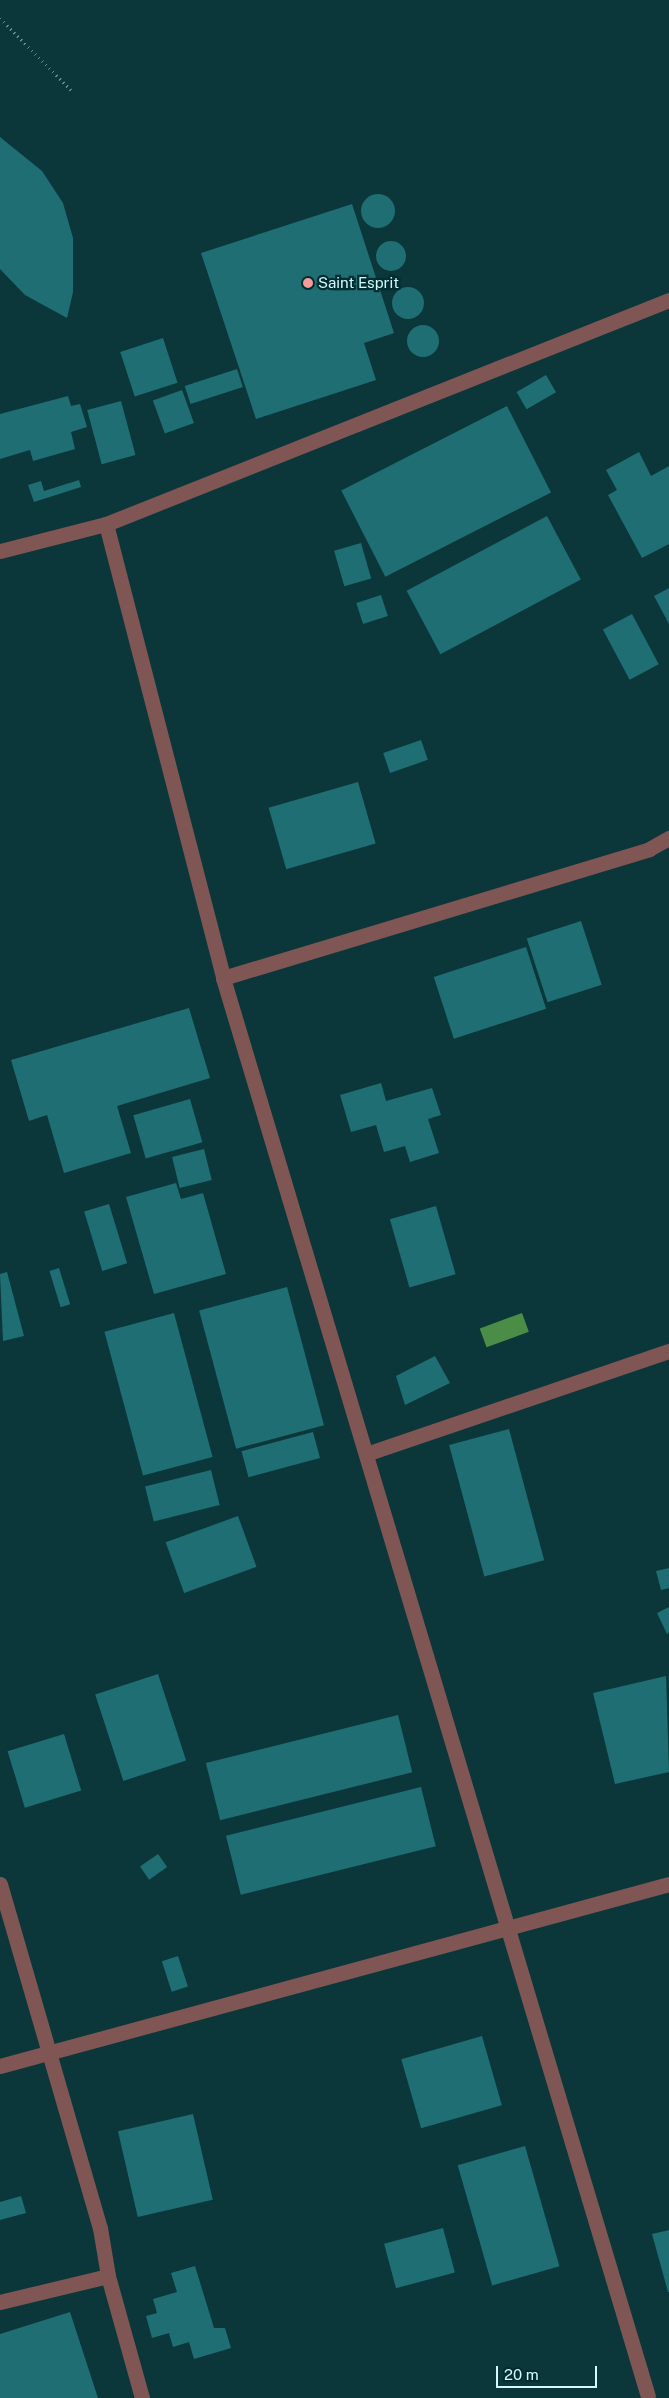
<!DOCTYPE html>
<style>
body{margin:0}
#map{position:relative;width:669px;height:2398px;overflow:hidden;background:#0b373a;font-family:"Public Sans",sans-serif}
div>[style]{position:absolute}
.water>*{inset:0;background:#4b8d46;transform-origin:0 0}
.building>*{inset:0;background:#1e6e74;transform-origin:0 0}
.round{border-radius:50%}
.path>*{height:3px;margin-top:-1.5px;transform-origin:0;background:repeating-linear-gradient(90deg,#668f92 0 1px,transparent 0 5px)}
.minor>*{height:15px;margin:-7.5px;padding:0 7.5px;transform-origin:7.5px;border-radius:7.5px;background:#805654}
.dots>*{width:14px;height:14px;translate:-50% -50%;box-sizing:border-box;border:2px solid #002d30;border-radius:50%}
span{translate:-50% -50%;white-space:nowrap;text-align:center;line-height:1.15;-webkit-text-stroke:4.5px #002d30;paint-order:stroke}
.poi-label{font-size:15px;color:#d3f9fc}
.left{translate:0 -50%;text-align:left}
.scale{position:absolute;left:496px;top:2366px;width:101px;height:22px;box-sizing:border-box;border:2px solid #d3f9fc;border-top:0;padding-left:6px;font-size:15px;line-height:18px;white-space:nowrap;color:#d3f9fc;-webkit-text-stroke:4px #002d30;paint-order:stroke}
</style>
<div id="map">
<div class="water">
<div style="left:522px;top:1313px;width:20px;height:45px;rotate:70deg"></div>
</div>
<div class="building">
<div style="clip-path:polygon(0 137px,42px 171px,63px 203px,73px 238px,73px 292px,67px 318px,25px 295px,0 269px)"></div>
<div class="round" style="left:361px;top:194px;width:34px;height:34px"></div>
<div style="clip-path:polygon(352px 204px,394px 333px,364px 343px,376px 380px,256px 419px,201px 253px)"></div>
<div class="round" style="left:376px;top:241px;width:30px;height:30px"></div>
<div class="round" style="left:392px;top:287px;width:32px;height:32px"></div>
<div class="round" style="left:407px;top:325px;width:32px;height:32px"></div>
<div style="left:163px;top:338px;width:47px;height:45px;rotate:72deg"></div>
<div style="left:237px;top:369px;width:19px;height:55px;rotate:72deg"></div>
<div style="left:546px;top:375px;width:20px;height:34px;rotate:60deg"></div>
<div style="left:182px;top:390px;width:35px;height:31px;rotate:70deg"></div>
<div style="clip-path:polygon(68px 396px,71px 406px,80px 404px,87px 427px,71px 432px,75px 449px,33px 461px,30px 450px,0 459px,0 414px)"></div>
<div style="left:121px;top:401px;width:56px;height:35px;rotate:75deg"></div>
<div style="left:507px;top:406px;width:97px;height:186px;rotate:63deg"></div>
<div style="clip-path:polygon(639px 452px,651px 476px,669px 466px,669px 544px,642px 558px,608px 495px,617px 490px,606px 470px)"></div>
<div style="clip-path:polygon(79px 480px,81px 487px,34px 502px,28px 485px,41px 481px,44px 491px)"></div>
<div style="left:547px;top:516px;width:72px;height:159px;rotate:62deg"></div>
<div style="left:361px;top:543px;width:37px;height:28px;rotate:74deg"></div>
<div style="clip-path:polygon(669px 588px,669px 624px,654px 596px)"></div>
<div style="left:381px;top:595px;width:22px;height:26px;rotate:72deg"></div>
<div style="left:632px;top:614px;width:57px;height:33px;rotate:62deg"></div>
<div style="left:421px;top:740px;width:21px;height:40px;rotate:71deg"></div>
<div style="left:358px;top:782px;width:64px;height:93px;rotate:74deg"></div>
<div style="left:581px;top:921px;width:67px;height:57px;rotate:72deg"></div>
<div style="left:526px;top:947px;width:65px;height:97px;rotate:72deg"></div>
<div style="clip-path:polygon(189px 1008px,210px 1078px,117px 1106px,131px 1153px,64px 1173px,47px 1115px,29px 1121px,11px 1060px)"></div>
<div style="clip-path:polygon(381px 1083px,386px 1101px,432px 1088px,441px 1115px,428px 1119px,439px 1153px,410px 1162px,405px 1146px,384px 1152px,376px 1125px,351px 1132px,340px 1095px)"></div>
<div style="left:190px;top:1099px;width:45px;height:59px;rotate:74deg"></div>
<div style="left:204px;top:1149px;width:32px;height:33px;rotate:76deg"></div>
<div style="clip-path:polygon(176px 1183px,181px 1199px,203px 1193px,226px 1274px,154px 1294px,126px 1197px)"></div>
<div style="left:109px;top:1204px;width:62px;height:26px;rotate:73deg"></div>
<div style="left:436px;top:1206px;width:71px;height:48px;rotate:74deg"></div>
<div style="left:59px;top:1268px;width:38px;height:10px;rotate:73deg"></div>
<div style="clip-path:polygon(7px 1272px,24px 1336px,3px 1341px,0 1274px)"></div>
<div style="left:287px;top:1287px;width:143px;height:91px;rotate:75deg"></div>
<div style="left:174px;top:1313px;width:149px;height:72px;rotate:75deg"></div>
<div style="clip-path:polygon(435px 1356px,450px 1383px,405px 1405px,396px 1376px)"></div>
<div style="left:509px;top:1429px;width:136px;height:62px;rotate:75deg"></div>
<div style="left:313px;top:1432px;width:27px;height:74px;rotate:75deg"></div>
<div style="left:211px;top:1470px;width:36px;height:68px;rotate:76deg"></div>
<div style="left:238px;top:1516px;width:54px;height:77px;rotate:70deg"></div>
<div style="clip-path:polygon(669px 1568px,669px 1588px,661px 1590px,656px 1571px)"></div>
<div style="clip-path:polygon(669px 1607px,669px 1632px,667px 1634px,657px 1613px)"></div>
<div style="left:158px;top:1674px;width:91px;height:66px;rotate:72deg"></div>
<div style="clip-path:polygon(666px 1676px,669px 1772px,615px 1784px,593px 1693px)"></div>
<div style="left:398px;top:1715px;width:59px;height:198px;rotate:76deg"></div>
<div style="left:64px;top:1734px;width:59px;height:59px;rotate:73deg"></div>
<div style="left:421px;top:1787px;width:61px;height:201px;rotate:76deg"></div>
<div style="left:158px;top:1854px;width:16px;height:22px;rotate:55deg"></div>
<div style="left:178px;top:1956px;width:32px;height:17px;rotate:72deg"></div>
<div style="left:482px;top:2036px;width:72px;height:84px;rotate:74deg"></div>
<div style="left:193px;top:2114px;width:88px;height:77px;rotate:77deg"></div>
<div style="left:525px;top:2146px;width:125px;height:70px;rotate:74deg"></div>
<div style="clip-path:polygon(21px 2196px,26px 2213px,0 2220px,0 2202px)"></div>
<div style="left:443px;top:2228px;width:46px;height:61px;rotate:75deg"></div>
<div style="clip-path:polygon(669px 2230px,669px 2292px,668px 2292px,652px 2234px)"></div>
<div style="clip-path:polygon(195px 2266px,214px 2328px,225px 2328px,231px 2348px,194px 2359px,189px 2342px,173px 2347px,169px 2333px,152px 2338px,146px 2316px,157px 2313px,153px 2299px,177px 2292px,171px 2273px)"></div>
<div style="clip-path:polygon(70px 2312px,98px 2398px,0 2398px,0 2334px)"></div>
</div>
<div class="path">
<div style="left:0;top:18px;width:101px;rotate:45.4deg"></div>
</div>
<div class="minor">
<div style="left:106px;top:524px;width:606px;rotate:-21.7deg"></div>
<div style="left:0;top:551px;width:109px;rotate:-14.3deg"></div>
<div style="left:106px;top:524px;width:469px;rotate:75.5deg"></div>
<div style="left:223px;top:978px;width:1480px;rotate:73.32deg"></div>
<div style="left:223px;top:978px;width:445px;rotate:-16.8deg"></div>
<div style="left:649px;top:849px;width:23px;rotate:-29deg"></div>
<div style="left:366px;top:1454px;width:320px;rotate:-18.8deg"></div>
<div style="left:0;top:1884px;width:358px;rotate:73.8deg"></div>
<div style="left:100px;top:2228px;width:49px;rotate:80.5deg"></div>
<div style="left:108px;top:2276px;width:111px;rotate:166.5deg"></div>
<div style="left:0;top:2066px;width:693px;rotate:-15.22deg"></div>
<div style="left:108px;top:2276px;width:127px;rotate:74.4deg"></div>
</div>
<div class="dots">
<div style="left:308px;top:283px;background:#f59b98"></div>
</div>
<div class="poi-label">
<span class="left" style="left:318px;top:283px">Saint Esprit</span>
</div>
<div class="scale">20 m</div>
</div>
